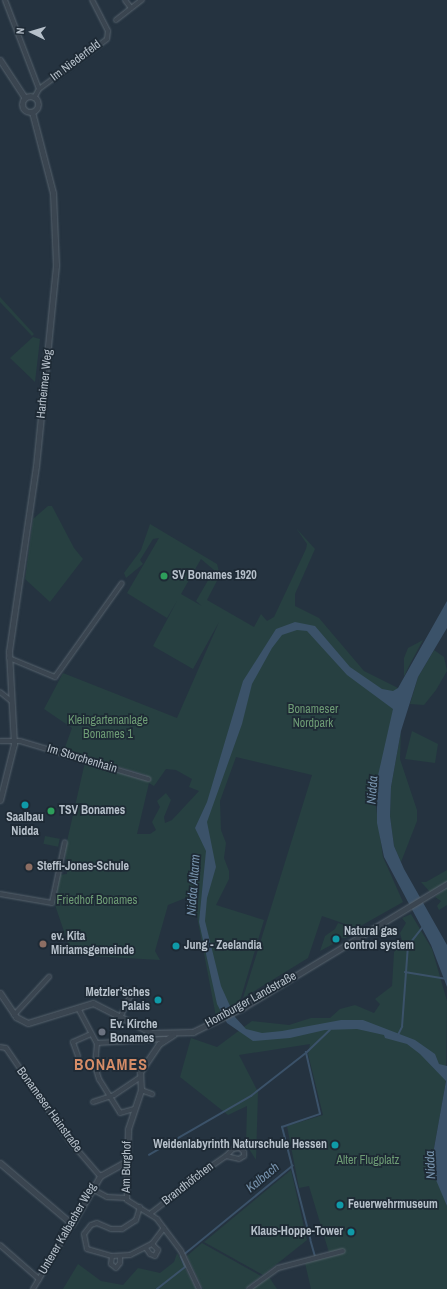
<!DOCTYPE html>
<meta charset="utf-8">
<style>
body{margin:0}
#map{position:relative;width:447px;height:1289px;overflow:hidden;background:#253340;font-family:"Archivo Narrow",sans-serif}
div>[style]{position:absolute}
.green>*{inset:0;background:#274041;transform-origin:0 0}
.water>*{inset:0;background:#3b5269}
.stream>*{height:1.5px;margin:-0.75px;padding:0 0.75px;transform-origin:0.75px;border-radius:0.75px;background:#3b5269}
.roads{filter:drop-shadow(0 0 1px #57636d) drop-shadow(0 0 1px #57636d)}
.minor>*{height:4px;margin:-2px;padding:0 2px;transform-origin:2px;border-radius:2px;background:#3a4550}
.tertiary>*{height:5px;margin:-2.5px;padding:0 2.5px;transform-origin:2.5px;border-radius:2.5px;background:#3a4550}
.tertiary>.ring{margin:-2.5px;padding:0;box-sizing:content-box;background:none;border:5px solid #3a4550;border-radius:50%}
.dots>*{width:11px;height:11px;translate:-50% -50%;box-sizing:border-box;border:2px solid #1e2a35;border-radius:50%}
span{translate:-50% -50%;white-space:nowrap;text-align:center;line-height:1.15;-webkit-text-stroke:3.5px #1e2a35;paint-order:stroke}
.street-label{font-size:12px;color:#b6c0ca}
.poi-label{font-size:12px;color:#b6c0ca;font-weight:700}
.left{translate:0 -50%;text-align:left}
.right{translate:-100% -50%;text-align:right}
.park-label{font-size:12px;color:#6d9b74}
.water-label{font-size:13px;color:#7793ad;font-style:italic}
.district-label{font-size:16px;color:#d58c67;font-weight:700;letter-spacing:1px}
.north{position:absolute;left:12px;top:12px;width:40px;height:40px;-webkit-text-stroke:3px #1e2a35;paint-order:stroke;rotate:275deg;font-size:11px;font-weight:700;line-height:16px;text-align:center;color:#b6c0ca}
.north::after{content:'';display:block;margin:auto;width:14px;height:18px;background:#b6c0ca;clip-path:polygon(50% 0,100% 100%,50% 72%,0 100%)}
</style>
<div id="map">
<div class="green">
<div style="clip-path:polygon(0 297px,34px 334px,32px 336px,0 302px)"></div>
<div style="clip-path:polygon(33px 337px,40px 339px,35px 382px,10px 358px)"></div>
<div style="clip-path:polygon(48px 506px,52px 506px,74px 548px,83px 559px,50px 602px,25px 579px,33px 519px)"></div>
<div style="clip-path:polygon(evenodd,150px 524px,217px 564px,220px 575px,207px 600px,254px 627px,261px 614px,267px 621px,274px 617px,306px 549px,307px 544px,296px 528px,315px 549px,295px 594px,295px 606px,319px 618px,364px 671px,398px 688px,375px 800px,383px 857px,403px 902px,357px 928px,322px 916px,308px 958px,243px 998px,312px 775px,236px 757px,220px 801px,221px 830px,226px 843px,224px 858px,229px 871px,229px 879px,216px 905px,264px 920px,239px 1004px,216px 1017px,193px 895px,168px 905px,155px 951px,160px 960px,72px 955px,54px 902px,59px 875px,67px 874px,65px 850px,85px 762px,149px 782px,146px 775px,64px 750px,72px 728px,44px 709px,63px 673px,177px 718px,219px 622px,193px 669px,153px 646px,177px 601px,167px 618px,127px 593px,159px 538px,153px 539px,140px 560px,143px 564px,126px 578px,124px 573px,141px 550px,150px 524px,201px 559px,214px 570px,196px 601px,202px 606px,181px 594px,201px 559px,150px 524px,166px 769px,176px 770px,192px 779px,189px 787px,199px 791px,172px 820px,165px 823px,164px 817px,171px 800px,166px 793px,157px 801px,160px 807px,152px 822px,156px 830px,150px 834px,137px 834px,149px 783px,154px 786px,166px 769px)"></div>
<div style="clip-path:polygon(423px 640px,409px 666px,404px 677px,404px 658px,408px 648px)"></div>
<div style="clip-path:polygon(434px 650px,444px 657px,447px 671px,436px 690px,424px 705px,410px 704px,418px 677px)"></div>
<div style="clip-path:polygon(401px 731px,400px 759px,417px 810px,417px 821px,401px 862px,394px 846px,390px 816px,391px 787px)"></div>
<div style="clip-path:polygon(412px 731px,438px 744px,435px 763px,405px 759px)"></div>
<div style="left:45px;top:836px;width:15px;height:8px;rotate:11deg"></div>
<div style="clip-path:polygon(447px 870px,447px 882px,430px 892px,421px 882px,426px 882px)"></div>
<div style="clip-path:polygon(447px 888px,447px 905px,439px 910px,437px 906px,441px 901px,435px 897px)"></div>
<div style="clip-path:polygon(411px 914px,432px 949px,447px 1001px,446px 1081px,433px 1154px,434px 1167px,447px 1206px,447px 1289px,311px 1289px,305px 1263px,330px 1256px,309px 1186px,299px 1188px,287px 1126px,323px 1115px,308px 1054px,310px 1044px,239px 1055px,258px 1092px,256px 1160px,246px 1144px,247px 1106px,228px 1115px,180px 1077px,191px 1038px,217px 1047px,252px 1021px,289px 1025px,311px 1018px,330px 1018px,340px 1009px,355px 1005px,374px 1013px,380px 1004px,375px 999px,392px 986px,394px 952px,403px 944px,400px 933px,406px 923px,402px 918px)"></div>
<div style="clip-path:polygon(338px 923px,357px 929px,346px 938px,340px 938px,337px 935px,332px 939px,335px 943px,320px 951px,325px 936px,335px 929px)"></div>
<div style="clip-path:polygon(291px 1170px,307px 1240px,263px 1275px,204px 1242px)"></div>
<div style="clip-path:polygon(202px 1243px,261px 1276px,245px 1289px,203px 1289px,187px 1256px)"></div>
<div style="clip-path:polygon(177px 1253px,196px 1289px,63px 1289px,78px 1264px,101px 1281px,123px 1285px,138px 1268px,160px 1273px,174px 1262px)"></div>
<div style="clip-path:polygon(269px 1277px,277px 1289px,252px 1289px)"></div>
</div>
<div class="water">
<div style="clip-path:polygon(447px 601px,447px 628px,418px 677px,401px 731px,391px 787px,390px 816px,394px 846px,404px 869px,447px 945px,447px 987px,431px 945px,384px 857px,377px 823px,377px 780px,393px 709px,347px 675px,307px 631px,297px 630px,282px 635px,272px 648px,252px 684px,242px 724px,207px 822px,216px 867px,207px 898px,205px 921px,221px 986px,235px 1017px,246px 1029px,262px 1033px,282px 1031px,341px 1020px,363px 1020px,415px 1040px,435px 1054px,439px 1064px,447px 1066px,447px 1206px,436px 1180px,433px 1154px,446px 1081px,420px 1054px,407px 1044px,385px 1038px,384px 1035px,357px 1029px,325px 1030px,290px 1038px,253px 1041px,227px 1023px,217px 1004px,199px 922px,206px 851px,195px 828px,207px 802px,243px 681px,276px 629px,295px 622px,315px 626px,350px 667px,382px 689px,393px 691px,398px 688px)"></div>
</div>
<div class="stream">
<div style="left:405px;top:972px;width:43px;rotate:9.5deg"></div>
<div style="left:398px;top:1035px;width:9px;rotate:-63deg"></div>
<div style="left:402px;top:1027px;width:81px;rotate:-85.8deg"></div>
<div style="left:408px;top:946px;width:24px;rotate:-52deg"></div>
<div style="left:149px;top:1155px;width:118px;rotate:-30deg"></div>
<div style="left:251px;top:1096px;width:70px;rotate:-38deg"></div>
<div style="left:292px;top:1166px;width:76px;rotate:75.6deg"></div>
<div style="left:311px;top:1241px;width:15px;rotate:74deg"></div>
<div style="left:157px;top:1289px;width:36px;rotate:-38deg"></div>
<div style="left:185px;top:1267px;width:11px;rotate:-112deg"></div>
<div style="left:181px;top:1257px;width:144px;rotate:-39.3deg"></div>
<div style="left:292px;top:1166px;width:40px;rotate:-104.4deg"></div>
<div style="left:282px;top:1127px;width:40px;rotate:-18.9deg"></div>
<div style="left:320px;top:1114px;width:63px;rotate:-102.9deg"></div>
<div style="left:306px;top:1053px;width:33px;rotate:-44deg"></div>
</div>
<div class="roads">
<div class="minor">
<div style="left:5px;top:0;width:95px;rotate:69.1deg"></div>
<div style="left:125px;top:0;width:10px;rotate:53deg"></div>
<div style="left:116px;top:20px;width:33px;rotate:-38deg"></div>
<div style="left:34px;top:98px;width:10px;rotate:-61deg"></div>
<div style="left:39px;top:89px;width:84px;rotate:-36.3deg"></div>
<div style="left:107px;top:39px;width:8px;rotate:-83deg"></div>
<div style="left:108px;top:31px;width:35px;rotate:-117deg"></div>
<div style="left:9px;top:658px;width:50px;rotate:22.4deg"></div>
<div style="left:55px;top:677px;width:115px;rotate:-54.5deg"></div>
<div style="left:0;top:692px;width:14px;rotate:39deg"></div>
<div style="left:0;top:741px;width:20px"></div>
<div style="left:20px;top:741px;width:134px;rotate:16.5deg"></div>
<div style="left:0;top:894px;width:53px;rotate:9.8deg"></div>
<div style="left:52px;top:903px;width:62px;rotate:-78deg"></div>
<div style="left:78px;top:1008px;width:40px;rotate:62deg"></div>
<div style="left:97px;top:1043px;width:68px;rotate:-3.4deg"></div>
<div style="left:14px;top:1015px;width:52px;rotate:-47.4deg"></div>
<div style="left:120px;top:1018px;width:29px;rotate:-65deg"></div>
<div style="left:132px;top:992px;width:8px;rotate:-173deg"></div>
<div style="left:97px;top:1043px;width:23px;rotate:95deg"></div>
<div style="left:95px;top:1066px;width:14px;rotate:73deg"></div>
<div style="left:99px;top:1079px;width:40px;rotate:58deg"></div>
<div style="left:120px;top:1113px;width:15px;rotate:-16deg"></div>
<div style="left:0;top:1047px;width:6px;rotate:9deg"></div>
<div style="left:6px;top:1048px;width:112px;rotate:55.6deg"></div>
<div style="left:69px;top:1140px;width:48px;rotate:49.3deg"></div>
<div style="left:78px;top:1056px;width:15px;rotate:-110deg"></div>
<div style="left:73px;top:1042px;width:20px;rotate:-24deg"></div>
<div style="left:141px;top:1090px;width:12px;rotate:20deg"></div>
<div style="left:93px;top:1102px;width:22px;rotate:-18deg"></div>
<div style="left:114px;top:1095px;width:30px;rotate:-34deg"></div>
<div style="left:127px;top:1161px;width:39px;rotate:90deg"></div>
<div style="left:127px;top:1200px;width:36px;rotate:32deg"></div>
<div style="left:157px;top:1219px;width:40px;rotate:53deg"></div>
<div style="left:181px;top:1251px;width:42px;rotate:64.7deg"></div>
<div style="left:92px;top:1189px;width:17px;rotate:28deg"></div>
<div style="left:107px;top:1197px;width:20px;rotate:3deg"></div>
<div style="left:140px;top:1207px;width:14px;rotate:107deg"></div>
<div style="left:136px;top:1220px;width:17px;rotate:147deg"></div>
<div style="left:122px;top:1229px;width:11px;rotate:180deg"></div>
<div style="left:111px;top:1229px;width:15px;rotate:-157deg"></div>
<div style="left:97px;top:1223px;width:6px;rotate:162deg"></div>
<div style="left:91px;top:1225px;width:11px;rotate:128deg"></div>
<div style="left:84px;top:1234px;width:15px;rotate:79deg"></div>
<div style="left:87px;top:1249px;width:26px;rotate:16deg"></div>
<div style="left:112px;top:1256px;width:18px;rotate:-3deg"></div>
<div style="left:130px;top:1255px;width:25px;rotate:-27deg"></div>
<div style="left:152px;top:1244px;width:20px;rotate:-53deg"></div>
<div style="left:151px;top:1213px;width:78px;rotate:-37.7deg"></div>
<div style="left:213px;top:1165px;width:16px;rotate:-35deg"></div>
<div style="left:226px;top:1156px;width:13px;rotate:13deg"></div>
<div style="left:239px;top:1159px;width:6px;rotate:-31deg"></div>
<div style="left:244px;top:1156px;width:4px;rotate:-90deg"></div>
<div style="left:244px;top:1152px;width:6px;rotate:-135deg"></div>
<div style="left:240px;top:1148px;width:7px;rotate:172deg"></div>
<div style="left:233px;top:1149px;width:10px;rotate:135deg"></div>
<div style="left:0;top:1245px;width:52px;rotate:41.1deg"></div>
<div style="left:146px;top:1248px;width:7px;rotate:56deg"></div>
<div style="left:150px;top:1254px;width:5px;rotate:22deg"></div>
<div style="left:155px;top:1256px;width:7px;rotate:-63deg"></div>
<div style="left:158px;top:1250px;width:8px;rotate:-135deg"></div>
<div style="left:112px;top:1256px;width:8px;rotate:97deg"></div>
<div style="left:111px;top:1264px;width:6px;rotate:39deg"></div>
<div style="left:116px;top:1268px;width:6px;rotate:-51deg"></div>
<div style="left:120px;top:1263px;width:7px;rotate:-90deg"></div>
<div style="left:33px;top:1289px;width:76px;rotate:-59deg"></div>
<div style="left:249px;top:1289px;width:36px;rotate:-36deg"></div>
<div style="left:278px;top:1268px;width:67px;rotate:-14.7deg"></div>
</div>
<div class="tertiary">
<div style="left:0;top:60px;width:45px;rotate:56.7deg"></div>
<div class="ring" style="left:22px;top:96px;width:11px;height:11px"></div>
<div style="left:0;top:800px;width:58px;rotate:-76deg"></div>
<div style="left:14px;top:744px;width:93px;rotate:-93.1deg"></div>
<div style="left:9px;top:651px;width:187px;rotate:-81.7deg"></div>
<div style="left:36px;top:466px;width:202px;rotate:-84.3deg"></div>
<div style="left:56px;top:265px;width:72px;rotate:-92.4deg"></div>
<div style="left:53px;top:193px;width:84px;rotate:-104.5deg"></div>
<div style="left:0;top:993px;width:29px;rotate:56deg"></div>
<div style="left:16px;top:1017px;width:13px;rotate:27deg"></div>
<div style="left:28px;top:1023px;width:68px;rotate:-17.1deg"></div>
<div style="left:93px;top:1003px;width:66px;rotate:27deg"></div>
<div style="left:152px;top:1033px;width:41px;rotate:-1.4deg"></div>
<div style="left:193px;top:1032px;width:55px;rotate:-26.1deg"></div>
<div style="left:242px;top:1008px;width:240px;rotate:-31.2deg"></div>
<div style="left:0;top:1163px;width:94px;rotate:40.3deg"></div>
<div style="left:72px;top:1224px;width:56px;rotate:-59.7deg"></div>
<div style="left:100px;top:1176px;width:31px;rotate:-29deg"></div>
<div style="left:127px;top:1161px;width:32px;rotate:-88deg"></div>
<div style="left:128px;top:1129px;width:41px;rotate:-71.6deg"></div>
<div style="left:141px;top:1090px;width:18px;rotate:-93deg"></div>
<div style="left:140px;top:1072px;width:34px;rotate:-56deg"></div>
<div style="left:159px;top:1044px;width:17px;rotate:-33deg"></div>
</div>
</div>
<div class="dots">
<div style="left:164px;top:576px;background:#2e9e5b"></div>
<div style="left:25px;top:805px;background:#0f9aa8"></div>
<div style="left:51px;top:811px;background:#2e9e5b"></div>
<div style="left:29px;top:867px;background:#8d6e63"></div>
<div style="left:336px;top:939px;background:#0f9aa8"></div>
<div style="left:43px;top:944px;background:#8d6e63"></div>
<div style="left:176px;top:946px;background:#0f9aa8"></div>
<div style="left:158px;top:1000px;background:#0f9aa8"></div>
<div style="left:102px;top:1032px;background:#6b7280"></div>
<div style="left:335px;top:1145px;background:#0f9aa8"></div>
<div style="left:340px;top:1205px;background:#0f9aa8"></div>
<div style="left:351px;top:1232px;background:#0f9aa8"></div>
</div>
<div class="street-label">
<span style="left:76px;top:61px;rotate:-37deg">Im Niederfeld</span>
<span style="left:45px;top:384px;rotate:-84deg">Harheimer Weg</span>
<span style="left:82px;top:759px;rotate:17deg">Im Storchenhain</span>
<span style="left:251px;top:1000px;rotate:-29deg">Homburger Landstraße</span>
<span style="left:49px;top:1110px;rotate:54deg">Bonameser Hainstraße</span>
<span style="left:127px;top:1167px;rotate:-89deg">Am Burghof</span>
<span style="left:188px;top:1184px;rotate:-38deg">Brandhöfchen</span>
<span style="left:68px;top:1229px;rotate:-60deg">Unterer Kalbacher Weg</span>
</div>
<div class="poi-label">
<span class="left" style="left:172px;top:576px">SV Bonames 1920</span>
<span class="left" style="left:59px;top:811px">TSV Bonames</span>
<span style="left:25px;top:825px">Saalbau<br>Nidda</span>
<span class="left" style="left:37px;top:867px">Steffi-Jones-Schule</span>
<span class="left" style="left:344px;top:939px">Natural gas<br>control system</span>
<span class="left" style="left:51px;top:944px">ev. Kita<br>Miriamsgemeinde</span>
<span class="left" style="left:184px;top:946px">Jung - Zeelandia</span>
<span class="right" style="left:150px;top:1000px">Metzler’sches<br>Palais</span>
<span class="left" style="left:110px;top:1032px">Ev. Kirche<br>Bonames</span>
<span class="right" style="left:327px;top:1145px">Weidenlabyrinth Naturschule Hessen</span>
<span class="left" style="left:348px;top:1205px">Feuerwehrmuseum</span>
<span class="right" style="left:343px;top:1232px">Klaus-Hoppe-Tower</span>
</div>
<div class="park-label">
<span style="left:313px;top:717px">Bonameser<br>Nordpark</span>
<span style="left:108px;top:728px">Kleingartenanlage<br>Bonames 1</span>
<span style="left:97px;top:901px">Friedhof Bonames</span>
<span style="left:368px;top:1161px">Alter Flugplatz</span>
</div>
<div class="water-label">
<span style="left:373px;top:790px;rotate:-86deg">Nidda</span>
<span style="left:194px;top:885px;rotate:-86deg">Nidda Altarm</span>
<span style="left:431px;top:1165px;rotate:-93deg">Nidda</span>
<span style="left:263px;top:1178px;rotate:-40deg">Kalbach</span>
</div>
<div class="district-label">
<span style="left:111px;top:1064px">BONAMES</span>
</div>
<div class="north">N</div>
</div>
